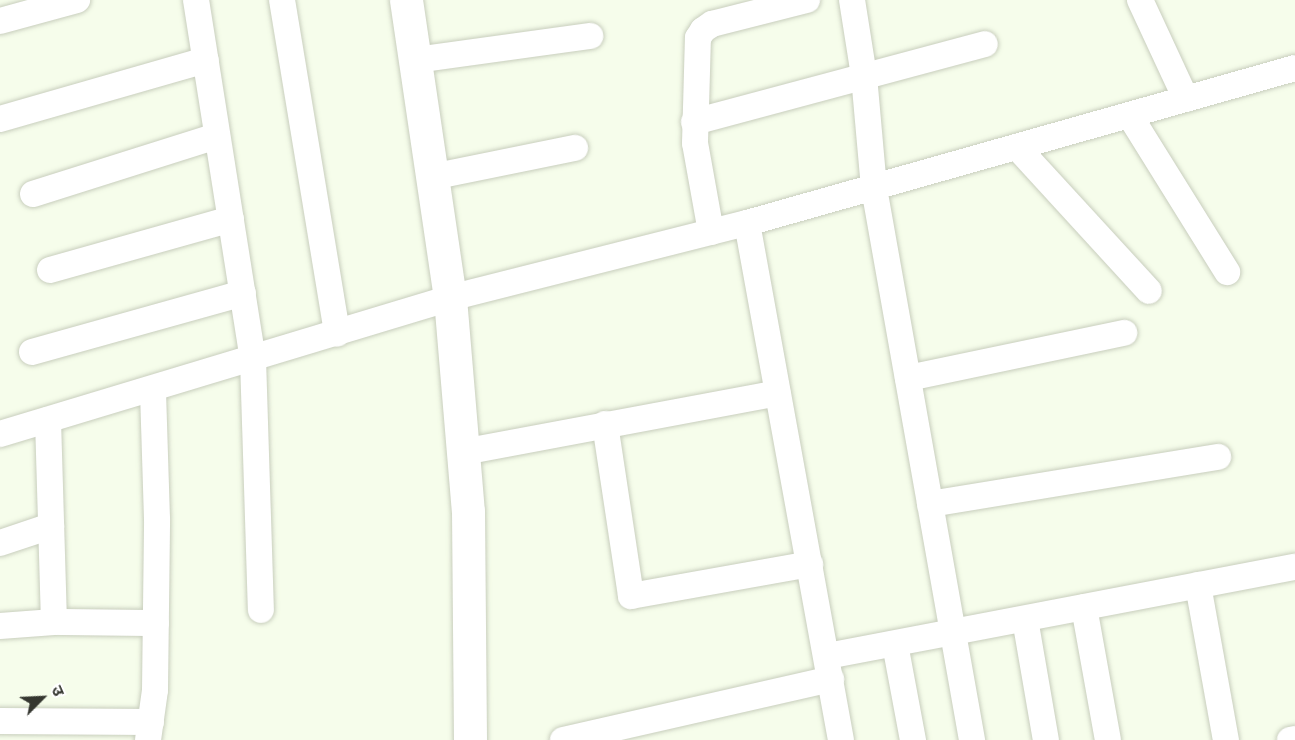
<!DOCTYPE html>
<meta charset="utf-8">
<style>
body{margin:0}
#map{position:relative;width:1295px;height:740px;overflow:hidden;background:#f6fdeb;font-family:Barlow,"Noto Sans Devanagari",sans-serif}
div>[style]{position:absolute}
.roads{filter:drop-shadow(0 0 2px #c8cebd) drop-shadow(0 0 2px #c8cebd)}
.minor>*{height:26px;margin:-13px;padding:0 13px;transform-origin:13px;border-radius:13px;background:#fff}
.major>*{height:33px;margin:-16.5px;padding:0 16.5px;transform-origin:16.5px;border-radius:16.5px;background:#fff}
span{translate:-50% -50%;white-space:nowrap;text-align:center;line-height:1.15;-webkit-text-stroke:4.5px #fff;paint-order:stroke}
.north{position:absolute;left:12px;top:668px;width:60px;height:60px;-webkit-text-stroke:4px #fff;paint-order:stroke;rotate:66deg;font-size:16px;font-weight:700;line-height:24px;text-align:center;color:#353730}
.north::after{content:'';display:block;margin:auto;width:21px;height:27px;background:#353730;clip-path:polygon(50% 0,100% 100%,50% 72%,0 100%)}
</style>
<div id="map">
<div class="roads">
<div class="minor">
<div style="left:196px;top:0;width:363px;rotate:81deg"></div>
<div style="left:253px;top:359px;width:251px;rotate:88.2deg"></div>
<div style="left:282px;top:0;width:338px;rotate:80.6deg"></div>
<div style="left:852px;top:0;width:77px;rotate:81deg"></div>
<div style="left:864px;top:76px;width:112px;rotate:84.9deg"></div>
<div style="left:874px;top:188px;width:561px;rotate:79.93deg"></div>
<div style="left:1140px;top:0;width:109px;rotate:65.1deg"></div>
<div style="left:0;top:21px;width:80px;rotate:-15.3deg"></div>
<div style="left:415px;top:60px;width:177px;rotate:-7.8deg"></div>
<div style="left:1130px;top:116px;width:184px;rotate:58.1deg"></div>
<div style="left:0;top:119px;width:214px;rotate:-16deg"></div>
<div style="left:694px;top:122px;width:301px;rotate:-15deg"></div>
<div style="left:1017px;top:147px;width:195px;rotate:47.5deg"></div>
<div style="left:432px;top:177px;width:146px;rotate:-11.5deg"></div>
<div style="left:33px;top:194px;width:193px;rotate:-17.5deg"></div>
<div style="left:747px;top:223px;width:525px;rotate:79.7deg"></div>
<div style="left:711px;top:232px;width:90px;rotate:-100.2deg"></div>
<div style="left:695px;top:143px;width:105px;rotate:-88.4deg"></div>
<div style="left:698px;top:38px;width:9px;rotate:-58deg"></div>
<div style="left:703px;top:30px;width:11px;rotate:-34deg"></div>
<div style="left:712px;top:24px;width:98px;rotate:-14.2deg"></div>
<div style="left:50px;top:270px;width:188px;rotate:-15.7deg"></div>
<div style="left:32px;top:352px;width:219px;rotate:-15.6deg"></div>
<div style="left:908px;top:378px;width:221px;rotate:-11.8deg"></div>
<div style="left:48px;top:420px;width:202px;rotate:88.3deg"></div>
<div style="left:605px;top:424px;width:174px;rotate:81.4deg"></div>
<div style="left:631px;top:596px;width:182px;rotate:-10.1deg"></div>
<div style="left:0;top:434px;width:470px;rotate:-16.8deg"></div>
<div style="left:450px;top:298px;width:306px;rotate:-14.2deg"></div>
<div style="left:747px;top:223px;width:569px;rotate:-15.79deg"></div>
<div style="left:463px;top:452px;width:320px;rotate:-10.6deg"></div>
<div style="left:930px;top:504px;width:292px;rotate:-9.3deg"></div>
<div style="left:0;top:543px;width:54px;rotate:-18.4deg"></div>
<div style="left:1198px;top:585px;width:158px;rotate:79.8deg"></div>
<div style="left:1084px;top:607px;width:135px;rotate:79.8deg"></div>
<div style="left:1025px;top:619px;width:123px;rotate:80.2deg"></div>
<div style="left:0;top:626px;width:54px;rotate:-4.2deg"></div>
<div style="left:54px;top:622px;width:102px;rotate:0.6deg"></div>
<div style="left:895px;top:644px;width:98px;rotate:79.4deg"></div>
<div style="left:827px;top:656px;width:476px;rotate:-10.8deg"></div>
<div style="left:0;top:721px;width:151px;rotate:0.4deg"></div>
<div style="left:148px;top:740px;width:50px;rotate:-82deg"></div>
<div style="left:155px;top:690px;width:171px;rotate:-89.3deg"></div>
<div style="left:157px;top:519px;width:130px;rotate:-91.8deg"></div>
<div style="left:563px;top:740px;width:275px;rotate:-12.8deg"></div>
<div style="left:1290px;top:740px;width:5px;rotate:-11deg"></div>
</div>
<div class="major">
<div style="left:406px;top:0;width:301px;rotate:81.6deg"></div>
<div style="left:450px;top:298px;width:214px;rotate:85.2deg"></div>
<div style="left:468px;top:511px;width:229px;rotate:89.5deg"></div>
</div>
</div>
<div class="north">उ</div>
</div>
